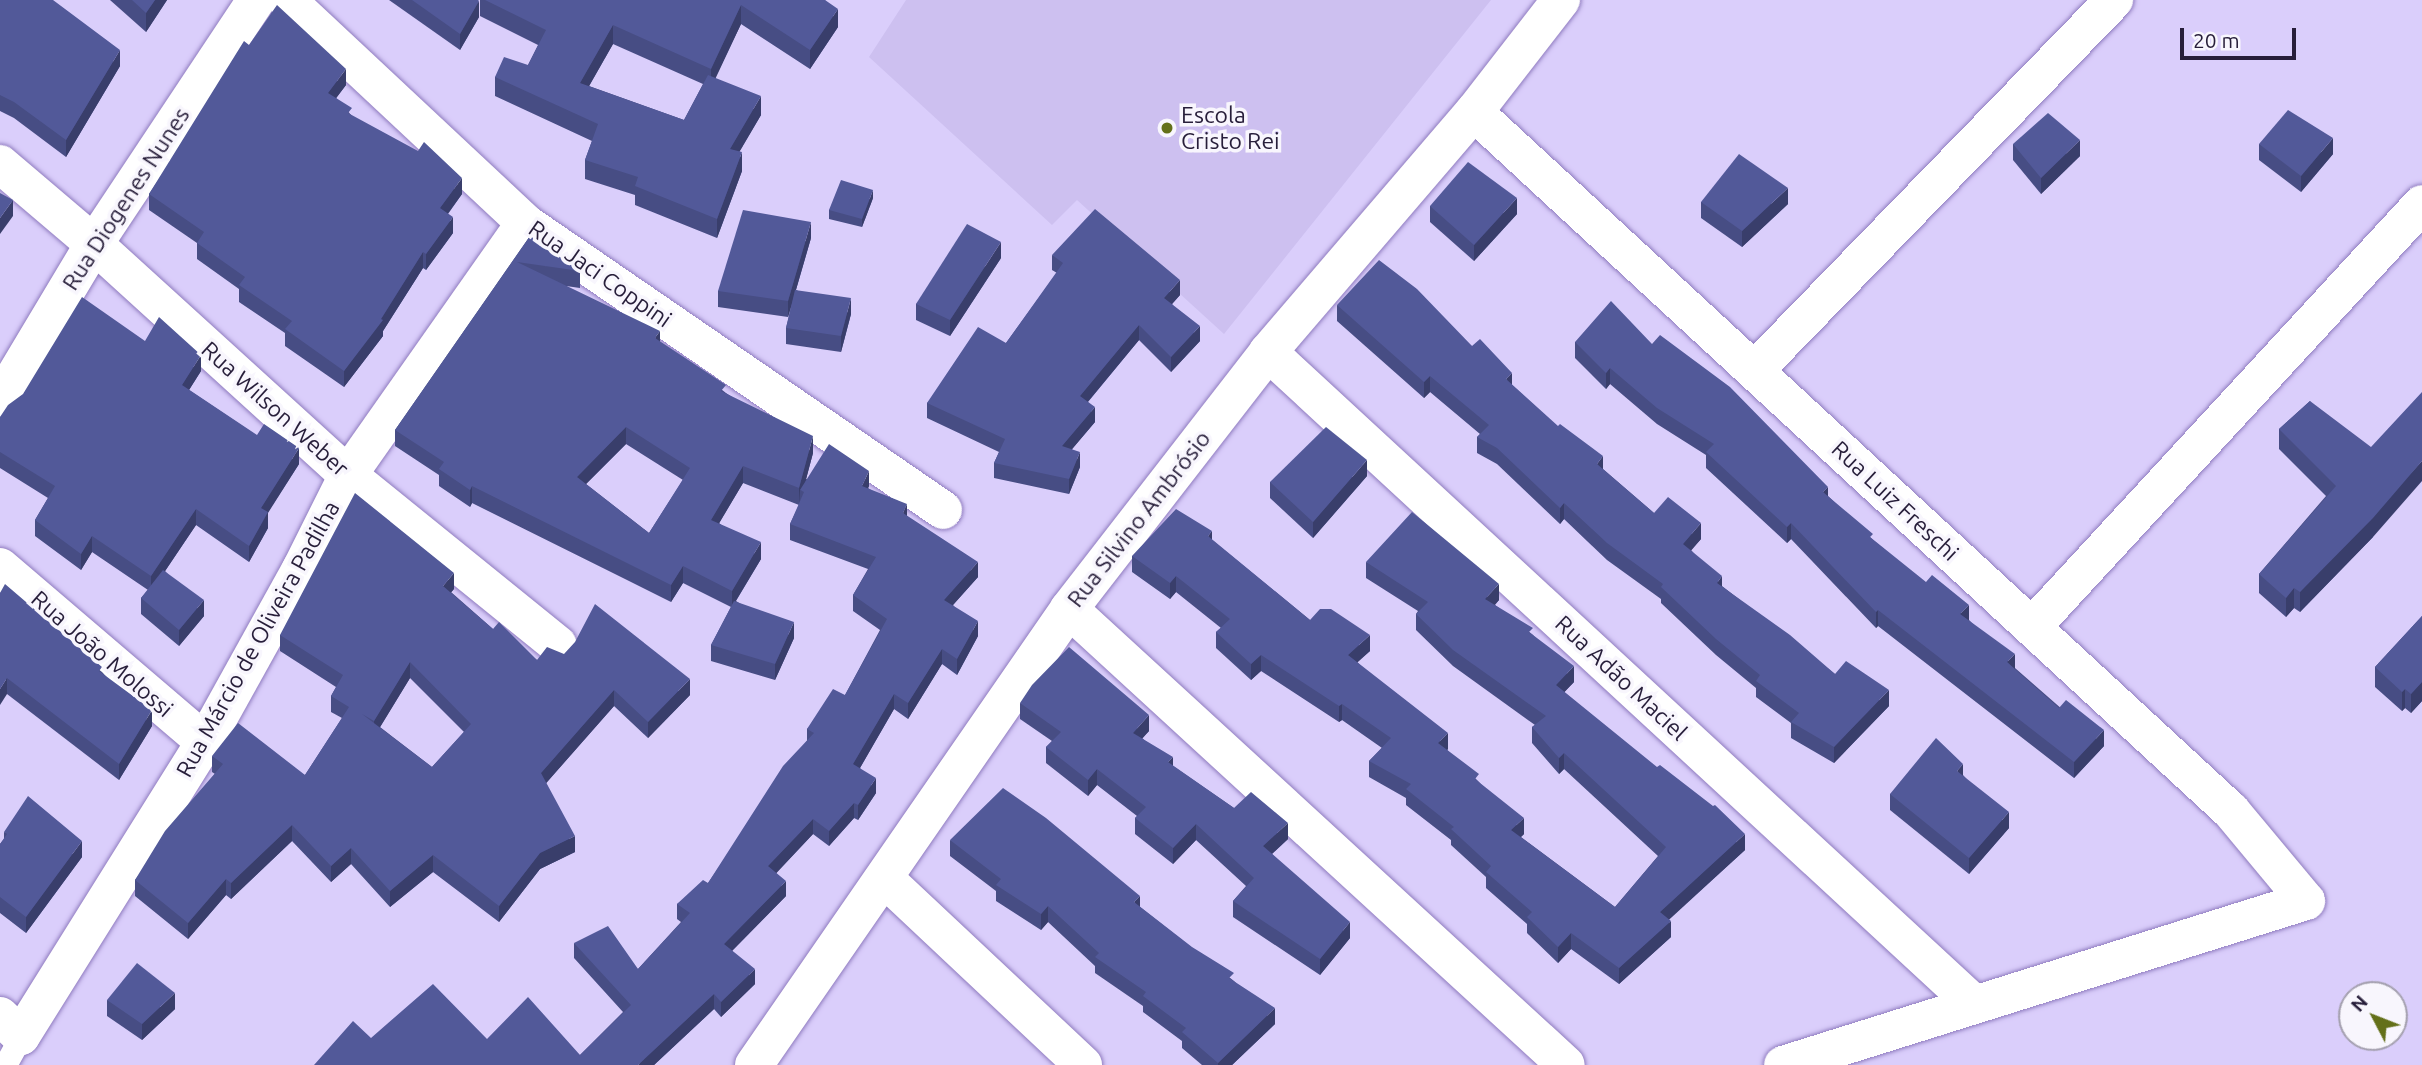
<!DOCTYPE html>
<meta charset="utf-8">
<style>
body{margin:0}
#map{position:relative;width:2422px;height:1065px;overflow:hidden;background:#dacefb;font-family:Ubuntu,sans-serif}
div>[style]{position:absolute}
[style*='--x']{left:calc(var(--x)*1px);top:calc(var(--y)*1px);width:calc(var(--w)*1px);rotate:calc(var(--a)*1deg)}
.built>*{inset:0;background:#cdc0f0}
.roads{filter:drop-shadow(0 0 2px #8f7bbf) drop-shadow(0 0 2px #8f7bbf)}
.service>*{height:23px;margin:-11.5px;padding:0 11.5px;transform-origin:11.5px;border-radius:11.5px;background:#fff}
.minor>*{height:38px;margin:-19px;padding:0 19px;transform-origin:19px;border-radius:19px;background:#fff}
.wall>*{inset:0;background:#474d84}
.shaded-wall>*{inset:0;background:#393e6b}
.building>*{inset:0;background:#525999}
.dots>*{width:19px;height:19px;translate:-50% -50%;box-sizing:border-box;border:4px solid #f8f6fd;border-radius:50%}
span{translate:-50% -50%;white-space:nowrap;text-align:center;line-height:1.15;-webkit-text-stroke:7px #f8f6fd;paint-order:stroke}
.poi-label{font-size:23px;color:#271e3a}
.left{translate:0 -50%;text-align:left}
.street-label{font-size:23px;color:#271e3a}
.north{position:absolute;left:2338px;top:981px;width:70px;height:70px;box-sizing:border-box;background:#f8f6fd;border:2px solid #a4a0af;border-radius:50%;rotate:312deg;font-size:19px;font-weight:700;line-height:28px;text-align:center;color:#271e3a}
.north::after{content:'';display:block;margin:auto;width:24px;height:32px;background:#64701a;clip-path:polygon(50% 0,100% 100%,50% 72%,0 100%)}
.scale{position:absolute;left:2180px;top:28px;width:116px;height:32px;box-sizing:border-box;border:4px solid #271e3a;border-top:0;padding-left:9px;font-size:21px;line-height:24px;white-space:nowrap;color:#271e3a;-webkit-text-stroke:5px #f8f6fd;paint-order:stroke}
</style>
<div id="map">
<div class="built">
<i style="clip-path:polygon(906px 0,1491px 0,1224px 334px,1077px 200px,1052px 225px,869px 57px)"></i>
</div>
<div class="roads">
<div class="service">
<i style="--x:5;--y:1065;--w:33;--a:-61"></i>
</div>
<div class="minor">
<i style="--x:287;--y:0;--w:326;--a:43.1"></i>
<i style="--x:525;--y:223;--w:507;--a:34.47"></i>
<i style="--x:1474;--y:112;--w:1030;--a:42.72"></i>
<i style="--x:2231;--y:811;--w:117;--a:50.2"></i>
<i style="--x:2306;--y:901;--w:548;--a:162.59"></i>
<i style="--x:0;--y:164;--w:123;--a:40.4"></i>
<i style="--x:94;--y:244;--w:343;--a:42.3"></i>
<i style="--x:348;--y:475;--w:270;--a:39"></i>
<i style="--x:1268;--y:352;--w:961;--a:42.72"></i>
<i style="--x:1754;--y:371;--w:517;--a:-45.86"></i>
<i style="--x:0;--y:401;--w:183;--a:-59.1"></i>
<i style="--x:94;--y:244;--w:293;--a:-56.4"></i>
<i style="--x:0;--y:567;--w:270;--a:40.5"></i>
<i style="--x:1069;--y:609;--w:674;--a:42.54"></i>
<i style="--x:2032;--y:627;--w:575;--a:-47.32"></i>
<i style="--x:884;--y:878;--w:273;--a:43.2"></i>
<i style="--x:0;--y:1016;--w:29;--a:44"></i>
<i style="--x:21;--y:1036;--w:347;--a:-58"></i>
<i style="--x:205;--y:742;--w:198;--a:-61"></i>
<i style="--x:301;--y:569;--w:105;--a:-63.4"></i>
<i style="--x:348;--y:475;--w:308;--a:-54.9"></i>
<i style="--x:754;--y:1065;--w:554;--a:-55.36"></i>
<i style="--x:1069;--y:609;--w:325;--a:-52.2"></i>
<i style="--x:1268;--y:352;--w:316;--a:-49.4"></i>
<i style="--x:1474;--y:112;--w:142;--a:-52.2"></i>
</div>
</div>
<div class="wall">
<i style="clip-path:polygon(0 0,120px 66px,66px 157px,14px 118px,0 111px)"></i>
<i style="clip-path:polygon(110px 0,167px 0,146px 32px)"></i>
<i style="clip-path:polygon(389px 0,478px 0,479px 17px,460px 50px)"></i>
<i style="clip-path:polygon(evenodd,480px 0,825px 0,838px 27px,810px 69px,741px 24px,715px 78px,761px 115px,739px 152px,742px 171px,717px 238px,635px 205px,635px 195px,585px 179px,585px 160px,592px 141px,495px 96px,495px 77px,528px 65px,538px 45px,480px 16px,480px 0,613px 44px,703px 84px,684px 120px,589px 86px,613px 44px)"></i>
<i style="clip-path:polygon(249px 45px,346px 85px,336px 98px,352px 116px,462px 194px,448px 214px,453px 233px,426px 270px,423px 268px,383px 331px,383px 336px,344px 387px,285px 346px,285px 333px,239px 302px,239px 289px,197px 259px,197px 243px,149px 210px,149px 194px)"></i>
<i style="clip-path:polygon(2013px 144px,2080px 156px,2041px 194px,2013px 160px)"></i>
<i style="clip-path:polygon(2259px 144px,2333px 154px,2301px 192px,2259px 160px)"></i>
<i style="clip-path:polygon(873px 198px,862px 227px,829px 219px,829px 210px)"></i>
<i style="clip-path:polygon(1701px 202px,1788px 204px,1742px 247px,1701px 218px)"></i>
<i style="clip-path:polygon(1430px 206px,1517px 214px,1474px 261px,1430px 222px)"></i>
<i style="clip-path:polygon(evenodd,530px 236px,580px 271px,580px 288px,566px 286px,660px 342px,726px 393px,813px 453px,806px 479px,869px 486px,868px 488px,907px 516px,978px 577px,953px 605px,978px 636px,957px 675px,942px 664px,908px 719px,894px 709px,860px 768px,876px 793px,858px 820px,854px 818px,829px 846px,813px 834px,776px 873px,786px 896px,732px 951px,755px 984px,721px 1017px,714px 1009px,654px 1065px,371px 1038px,487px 1039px,580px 1055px,623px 1012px,574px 958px,574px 943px,638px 969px,681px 922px,677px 919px,677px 904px,708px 883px,807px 741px,807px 729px,845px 695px,880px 630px,853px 611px,853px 595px,868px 569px,790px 540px,790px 524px,799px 505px,743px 483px,719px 523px,761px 559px,736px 601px,794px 638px,775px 680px,711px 661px,711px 645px,731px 607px,683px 583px,671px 602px,472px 503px,470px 507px,439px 486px,439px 475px,395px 446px,395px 430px,530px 236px,626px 444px,683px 480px,649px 533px,586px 484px,626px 444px)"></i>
<i style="clip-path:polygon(811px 238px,796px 290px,851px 314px,841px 352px,786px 344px,786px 328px,792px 304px,788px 317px,718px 307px,718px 291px)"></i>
<i style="clip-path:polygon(1052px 255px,1180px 295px,1172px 304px,1200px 341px,1171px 372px,1139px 340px,1088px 402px,1095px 422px,1072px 449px,1080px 467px,1069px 494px,994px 478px,994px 463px,999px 452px,927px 418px,927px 403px,1006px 343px,1057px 273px,1052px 270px)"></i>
<i style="clip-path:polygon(1001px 258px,950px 336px,916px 320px,916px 304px)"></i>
<i style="clip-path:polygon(1337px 305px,1472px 346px,1512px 385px,1603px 469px,1654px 513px,1701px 539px,1691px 550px,1722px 586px,1835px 674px,1889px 706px,1834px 763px,1791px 738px,1791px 723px,1756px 697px,1756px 688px,1716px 655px,1661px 603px,1661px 599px,1607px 560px,1564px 519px,1560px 524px,1497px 464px,1477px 453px,1477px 437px,1480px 434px,1430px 392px,1424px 398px,1337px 321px)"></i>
<i style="clip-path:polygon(145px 341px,201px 371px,189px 390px,299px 464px,268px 512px,268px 528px,249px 562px,196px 525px,165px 571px,204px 616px,179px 646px,141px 614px,141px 598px,148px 590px,92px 552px,81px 570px,35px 536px,35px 520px,48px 498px,0 468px,0 417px)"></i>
<i style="clip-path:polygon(1575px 342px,1652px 344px,1828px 496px,1873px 540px,1969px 620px,2015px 668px,2104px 746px,2074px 778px,1878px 626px,1876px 628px,1791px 539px,1787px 543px,1706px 468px,1706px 455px,1657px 424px,1610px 384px,1606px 389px,1575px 358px)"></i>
<i style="clip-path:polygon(2310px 401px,2373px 537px,2300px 612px,2294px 608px,2286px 617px,2259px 593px,2259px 574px,2326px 496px,2279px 449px,2279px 429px)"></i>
<i style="clip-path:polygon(1367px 476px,1313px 538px,1270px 498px,1270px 482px)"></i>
<i style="clip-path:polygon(1212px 540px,1310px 620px,1370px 651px,1357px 662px,1448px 749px,1447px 750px,1479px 782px,1524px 834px,1521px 837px,1615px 907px,1658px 856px,1564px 769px,1559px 774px,1532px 743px,1532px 727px,1535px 725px,1453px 666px,1416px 630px,1416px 614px,1418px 611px,1366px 578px,1366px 562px,1499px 600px,1495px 605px,1533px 635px,1574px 682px,1564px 692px,1745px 850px,1669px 919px,1671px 937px,1619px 984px,1571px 949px,1558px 963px,1527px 933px,1527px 924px,1486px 888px,1486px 877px,1451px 845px,1451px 840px,1406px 805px,1406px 798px,1369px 777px,1369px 761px,1382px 748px,1342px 720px,1339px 722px,1261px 671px,1251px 680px,1216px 648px,1216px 632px,1221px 628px,1176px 592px,1170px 599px,1132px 572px,1132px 556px)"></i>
<i style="clip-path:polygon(evenodd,454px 589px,451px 592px,493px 629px,537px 660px,564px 654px,690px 695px,648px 738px,614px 706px,546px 783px,575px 852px,540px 869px,499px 922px,433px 872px,390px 907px,351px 864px,331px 882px,292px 841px,231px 899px,226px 895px,188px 939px,135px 896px,135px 880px,215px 774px,212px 772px,212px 756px,305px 775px,342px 718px,331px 712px,331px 696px,336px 687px,280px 651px,280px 635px,454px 589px,410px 678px,464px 732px,432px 767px,380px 727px,410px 678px)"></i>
<i style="clip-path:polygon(0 593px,102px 672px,152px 726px,119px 780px,7px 694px)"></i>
<i style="clip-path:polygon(2422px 616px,2422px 701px,2411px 713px,2405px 708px,2402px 711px,2375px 687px,2375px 667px)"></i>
<i style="clip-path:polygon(1020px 703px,1149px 731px,1142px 738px,1173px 766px,1234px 808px,1288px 839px,1272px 854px,1350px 938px,1320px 975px,1233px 917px,1233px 901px,1246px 886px,1196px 840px,1173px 864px,1135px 834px,1135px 818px,1137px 816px,1097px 785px,1088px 796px,1046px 763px,1046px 747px,1052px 741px,1020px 719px)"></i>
<i style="clip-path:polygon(1963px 775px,2009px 828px,1969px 874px,1890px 810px,1890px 794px)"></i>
<i style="clip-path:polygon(4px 832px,82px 857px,26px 933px,0 913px,0 844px,4px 839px)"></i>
<i style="clip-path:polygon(950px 840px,1140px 907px,1234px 981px,1275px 1024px,1232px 1065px,1202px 1065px,1182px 1048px,1182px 1041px,1143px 1012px,1143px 1006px,1095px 973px,1095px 966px,1048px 922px,1041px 930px,996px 901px,996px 891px,950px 856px)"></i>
<i style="clip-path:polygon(107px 1000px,175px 1009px,142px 1040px,107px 1016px)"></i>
</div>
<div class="shaded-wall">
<i style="clip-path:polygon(155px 0,167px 0,146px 32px,146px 13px)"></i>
<i style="clip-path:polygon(479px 1px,479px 17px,460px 50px,460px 34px)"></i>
<i style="clip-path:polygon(741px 5px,741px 24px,711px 88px,711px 69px)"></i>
<i style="clip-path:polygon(838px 9px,838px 27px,810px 69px,810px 50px)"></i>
<i style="clip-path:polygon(613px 25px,613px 44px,580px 102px,580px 83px)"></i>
<i style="clip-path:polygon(120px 50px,120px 66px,66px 157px,66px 140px)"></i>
<i style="clip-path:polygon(346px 69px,346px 85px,328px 109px,328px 93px)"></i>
<i style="clip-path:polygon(761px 96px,761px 115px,730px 168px,730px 149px)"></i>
<i style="clip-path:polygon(2333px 138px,2333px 154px,2301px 192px,2301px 176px)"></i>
<i style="clip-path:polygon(2080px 140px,2080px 156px,2041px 194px,2041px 178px)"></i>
<i style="clip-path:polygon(742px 152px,742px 171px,717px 238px,717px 219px)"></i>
<i style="clip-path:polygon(462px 178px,462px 194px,440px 224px,440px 208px)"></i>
<i style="clip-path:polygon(1788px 188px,1788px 204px,1742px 247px,1742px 231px)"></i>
<i style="clip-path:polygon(873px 190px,873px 198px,862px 227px,862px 219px)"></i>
<i style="clip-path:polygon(1517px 198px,1517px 214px,1474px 261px,1474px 245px)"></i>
<i style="clip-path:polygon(13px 200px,13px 216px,0 234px,0 218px)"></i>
<i style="clip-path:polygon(453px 217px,453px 233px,426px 270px,426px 254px)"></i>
<i style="clip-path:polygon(811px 222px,811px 238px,788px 317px,788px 301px)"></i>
<i style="clip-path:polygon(1001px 242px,1001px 258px,950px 336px,950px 320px)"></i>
<i style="clip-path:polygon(423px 252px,423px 268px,383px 331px,383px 336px,344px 387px,344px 371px,381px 319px)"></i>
<i style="clip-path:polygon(1180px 280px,1180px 295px,1164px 313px,1164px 298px)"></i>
<i style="clip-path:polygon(851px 298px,851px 314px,841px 352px,841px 336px)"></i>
<i style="clip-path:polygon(1139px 325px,1139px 340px,1080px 411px,1080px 396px)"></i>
<i style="clip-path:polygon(1200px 326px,1200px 341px,1171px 372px,1171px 357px)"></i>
<i style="clip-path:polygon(660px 331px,660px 348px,655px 338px)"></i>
<i style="clip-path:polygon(201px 355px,201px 371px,182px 401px,182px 385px)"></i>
<i style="clip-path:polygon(1610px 368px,1610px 384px,1606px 389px,1606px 373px)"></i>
<i style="clip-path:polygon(1512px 373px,1512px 389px,1506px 379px)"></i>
<i style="clip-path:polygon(1430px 376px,1430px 392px,1424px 398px,1424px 382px)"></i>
<i style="clip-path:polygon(1095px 407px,1095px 422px,1062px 461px,1062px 446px)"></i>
<i style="clip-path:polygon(626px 427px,626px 444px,577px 493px,577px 477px)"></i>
<i style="clip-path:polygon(813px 436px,813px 453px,803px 491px,800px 490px,799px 505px,799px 488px)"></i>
<i style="clip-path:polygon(299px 448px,299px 464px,261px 524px,261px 508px)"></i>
<i style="clip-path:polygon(1080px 452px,1080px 467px,1069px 494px,1069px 479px)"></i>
<i style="clip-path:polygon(1603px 456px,1603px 472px,1597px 464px)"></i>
<i style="clip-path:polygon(1367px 460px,1367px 476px,1313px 538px,1313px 522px)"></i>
<i style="clip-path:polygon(2422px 461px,2422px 481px,2373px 537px,2300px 612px,2300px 592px)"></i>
<i style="clip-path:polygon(743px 466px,743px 483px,711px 537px,711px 520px)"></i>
<i style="clip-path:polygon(869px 471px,869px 486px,862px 501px,862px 486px)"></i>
<i style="clip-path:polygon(472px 486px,472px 503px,470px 507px,470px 490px)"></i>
<i style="clip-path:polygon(1828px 487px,1828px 503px,1823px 492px)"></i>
<i style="clip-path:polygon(1564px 503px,1564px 519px,1560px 524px,1560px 508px)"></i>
<i style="clip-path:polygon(907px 504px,907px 519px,903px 513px)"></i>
<i style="clip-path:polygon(196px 509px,196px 525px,151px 592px,151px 576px)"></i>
<i style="clip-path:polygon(268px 512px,268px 528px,249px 562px,249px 546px)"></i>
<i style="clip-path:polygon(1701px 523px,1701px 539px,1683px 560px,1683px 544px)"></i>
<i style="clip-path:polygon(1791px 523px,1791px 539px,1787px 543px,1787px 527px)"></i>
<i style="clip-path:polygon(1212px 531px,1212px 547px,1208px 536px)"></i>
<i style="clip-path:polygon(92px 536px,92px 552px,81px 570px,81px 554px)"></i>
<i style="clip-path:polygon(761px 542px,761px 559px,732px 607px,732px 591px)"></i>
<i style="clip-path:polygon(978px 562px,978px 577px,944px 615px,944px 600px)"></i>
<i style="clip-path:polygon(683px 566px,683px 583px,671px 602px,671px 585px)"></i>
<i style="clip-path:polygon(454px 573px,454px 589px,443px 602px,443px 586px)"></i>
<i style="clip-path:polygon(1176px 576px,1176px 592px,1170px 599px,1170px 583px)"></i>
<i style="clip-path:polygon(1722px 576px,1722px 592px,1717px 583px)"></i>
<i style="clip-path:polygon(1499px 584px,1499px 600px,1485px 615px,1485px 599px)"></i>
<i style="clip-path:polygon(2294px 588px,2294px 608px,2286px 617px,2286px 598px)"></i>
<i style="clip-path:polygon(204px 600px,204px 616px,179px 646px,179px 630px)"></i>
<i style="clip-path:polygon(1969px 605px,1969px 621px,1960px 614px)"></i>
<i style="clip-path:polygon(1878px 610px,1878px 626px,1876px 628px,1876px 612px)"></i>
<i style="clip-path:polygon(978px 621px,978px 636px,957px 675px,957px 659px)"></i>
<i style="clip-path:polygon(794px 622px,794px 638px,775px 680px,775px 664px)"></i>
<i style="clip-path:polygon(1370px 635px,1370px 651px,1348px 671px,1348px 655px)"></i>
<i style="clip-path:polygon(942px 649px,942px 664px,908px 719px,908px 703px)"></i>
<i style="clip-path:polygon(2015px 654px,2015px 670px,2007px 662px)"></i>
<i style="clip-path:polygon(1261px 655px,1261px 671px,1251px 680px,1251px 664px)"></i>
<i style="clip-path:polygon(410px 662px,410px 678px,374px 737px,374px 721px)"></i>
<i style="clip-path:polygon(1574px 666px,1574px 682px,1556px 701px,1556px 685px)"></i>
<i style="clip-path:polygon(7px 678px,7px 694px,0 705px,0 689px)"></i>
<i style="clip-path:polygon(690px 679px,690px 695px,648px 738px,648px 722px)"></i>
<i style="clip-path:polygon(2422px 682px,2422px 701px,2411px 713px,2411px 694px)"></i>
<i style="clip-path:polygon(2405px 689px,2405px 708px,2402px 711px,2402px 692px)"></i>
<i style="clip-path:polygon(614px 690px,614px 706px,541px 789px,541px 773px)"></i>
<i style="clip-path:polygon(1889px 690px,1889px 706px,1834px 763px,1834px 747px)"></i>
<i style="clip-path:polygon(894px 694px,894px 709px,853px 780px,853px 764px)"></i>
<i style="clip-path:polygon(1342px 704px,1342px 720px,1339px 722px,1339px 706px)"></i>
<i style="clip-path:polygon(152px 710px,152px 726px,119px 780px,119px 764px)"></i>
<i style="clip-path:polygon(1149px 715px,1149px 731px,1133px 749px,1133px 733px)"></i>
<i style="clip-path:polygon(2104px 730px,2104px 746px,2074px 778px,2074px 762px)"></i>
<i style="clip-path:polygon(1448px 733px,1448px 749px,1438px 759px,1438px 743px)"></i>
<i style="clip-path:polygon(1564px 753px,1564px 769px,1559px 774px,1559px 758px)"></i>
<i style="clip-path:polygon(1173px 757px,1173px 773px,1168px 762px)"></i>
<i style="clip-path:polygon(1963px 764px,1963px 780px,1957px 771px)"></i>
<i style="clip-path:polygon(1097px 769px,1097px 785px,1088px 796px,1088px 780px)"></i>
<i style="clip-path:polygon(876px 778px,876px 793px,858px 820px,858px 805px)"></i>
<i style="clip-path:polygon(854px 803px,854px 818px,829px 846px,829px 831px)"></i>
<i style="clip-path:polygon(2009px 812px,2009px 828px,1969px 874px,1969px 858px)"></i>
<i style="clip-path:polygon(1524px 818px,1524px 834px,1511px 846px,1511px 830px)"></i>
<i style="clip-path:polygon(813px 819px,813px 834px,768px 882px,768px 866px)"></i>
<i style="clip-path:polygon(1288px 823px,1288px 839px,1263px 862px,1263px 846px)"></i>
<i style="clip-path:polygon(1196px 824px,1196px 840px,1173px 864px,1173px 848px)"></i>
<i style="clip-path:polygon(292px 825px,292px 841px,231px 899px,231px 883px)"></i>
<i style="clip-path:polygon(1745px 834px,1745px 850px,1660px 928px,1660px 912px)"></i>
<i style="clip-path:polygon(575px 836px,575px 852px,540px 869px,499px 922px,499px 906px,540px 853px)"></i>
<i style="clip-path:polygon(82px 841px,82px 857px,26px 933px,26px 917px)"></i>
<i style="clip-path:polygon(351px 848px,351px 864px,331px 882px,331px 866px)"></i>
<i style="clip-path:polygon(433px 855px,433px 872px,390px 907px,390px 891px)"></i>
<i style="clip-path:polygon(226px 879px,226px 895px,188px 939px,188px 923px)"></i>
<i style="clip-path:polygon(786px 881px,786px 896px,724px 959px,724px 944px)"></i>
<i style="clip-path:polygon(1140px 896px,1140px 912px,1134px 902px)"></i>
<i style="clip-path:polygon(1048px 906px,1048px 922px,1041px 930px,1041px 914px)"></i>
<i style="clip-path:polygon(1671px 921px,1671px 937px,1619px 984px,1619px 968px)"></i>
<i style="clip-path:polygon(1350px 922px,1350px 938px,1320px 975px,1320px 959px)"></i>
<i style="clip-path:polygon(1571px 933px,1571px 949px,1558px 963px,1558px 947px)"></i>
<i style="clip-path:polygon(755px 969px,755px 984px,721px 1017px,721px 1002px)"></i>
<i style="clip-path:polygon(175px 993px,175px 1009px,142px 1040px,142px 1024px)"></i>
<i style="clip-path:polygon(714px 994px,714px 1009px,654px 1065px,638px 1065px)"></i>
<i style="clip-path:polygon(1275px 1008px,1275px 1024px,1232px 1065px,1218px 1065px,1218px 1063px)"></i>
</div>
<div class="building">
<i style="clip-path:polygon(0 0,53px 0,120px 50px,66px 140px,14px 102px,0 95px)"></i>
<i style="clip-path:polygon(132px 0,155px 0,146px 13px)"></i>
<i style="clip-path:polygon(412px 0,478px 0,479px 1px,460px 34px)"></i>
<i style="clip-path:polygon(485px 0,825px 0,838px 9px,810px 50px,741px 5px,711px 69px,613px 25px,580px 83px,684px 120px,708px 75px,761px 96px,730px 149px,742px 152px,717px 219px,635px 186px,638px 177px,585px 160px,598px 124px,495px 77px,504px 57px,528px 65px,546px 30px)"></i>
<i style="clip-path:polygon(277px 5px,346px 69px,328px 93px,352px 108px,348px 113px,418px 151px,424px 142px,462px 178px,440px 208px,453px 217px,426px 254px,423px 252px,381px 319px,383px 320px,344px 371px,285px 329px,292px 321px,239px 285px,245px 277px,197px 243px,204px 232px,149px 194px,244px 41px,249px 45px)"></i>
<i style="clip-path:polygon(2288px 110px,2333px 138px,2301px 176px,2259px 144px)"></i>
<i style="clip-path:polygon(2048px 113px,2080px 140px,2041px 178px,2013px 144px)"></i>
<i style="clip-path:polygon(1739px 154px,1788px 188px,1742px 231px,1701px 202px)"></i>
<i style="clip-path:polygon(1468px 162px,1517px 198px,1474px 245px,1430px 206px)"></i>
<i style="clip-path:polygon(841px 180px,873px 190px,862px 219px,829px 210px)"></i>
<i style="clip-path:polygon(0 193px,13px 200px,0 218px)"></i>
<i style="clip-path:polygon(1095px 209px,1180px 280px,1164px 298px,1200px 326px,1171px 357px,1139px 325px,1080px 396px,1095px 407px,1062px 446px,1080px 452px,1069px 479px,994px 463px,1005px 439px,927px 403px,978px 327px,1006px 343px,1063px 263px,1052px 255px)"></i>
<i style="clip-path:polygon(743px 210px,811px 222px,788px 301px,718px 291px)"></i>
<i style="clip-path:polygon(967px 224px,1001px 242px,950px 320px,916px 304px)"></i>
<i style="clip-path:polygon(evenodd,530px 236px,580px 271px,517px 262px,660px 331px,655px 338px,726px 385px,721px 391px,813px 436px,799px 488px,743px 466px,711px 520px,761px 542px,732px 591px,683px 566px,671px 585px,472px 486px,470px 490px,439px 469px,444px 462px,395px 430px,530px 236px,626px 427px,690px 468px,649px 533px,577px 477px,626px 427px)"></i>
<i style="clip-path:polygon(1379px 260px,1417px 289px,1472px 346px,1480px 339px,1512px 373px,1506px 379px,1558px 426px,1560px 424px,1603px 456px,1597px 464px,1654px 513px,1668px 497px,1701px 523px,1683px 544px,1722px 576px,1717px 583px,1790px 635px,1835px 674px,1846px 661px,1889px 690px,1834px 747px,1791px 722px,1799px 713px,1756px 681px,1760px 675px,1716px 639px,1661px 587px,1663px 584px,1607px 543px,1564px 503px,1560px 508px,1497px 448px,1477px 437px,1489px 425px,1430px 376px,1424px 382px,1337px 305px)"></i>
<i style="clip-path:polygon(795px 290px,851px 298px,841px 336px,786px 328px)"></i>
<i style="clip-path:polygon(82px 297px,145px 341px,159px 317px,201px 355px,182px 385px,257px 435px,264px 424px,299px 448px,261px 508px,268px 512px,249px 546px,196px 509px,151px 576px,92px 536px,81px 554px,35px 520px,55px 486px,0 452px,0 417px,8px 405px,23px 394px)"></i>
<i style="clip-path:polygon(1611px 301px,1652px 344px,1660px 335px,1730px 387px,1828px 487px,1823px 492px,1873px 534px,1870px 537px,1926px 582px,1932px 575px,1969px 605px,1960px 614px,2015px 654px,2007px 662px,2059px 708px,2066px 700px,2104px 730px,2074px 762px,1878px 610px,1876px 612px,1791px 523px,1787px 527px,1706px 452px,1714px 444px,1657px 408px,1610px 368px,1606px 373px,1575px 342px)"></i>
<i style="clip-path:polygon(2422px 392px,2422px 461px,2373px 518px,2300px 592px,2294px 588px,2286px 598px,2259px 574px,2336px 486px,2279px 429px,2310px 401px,2371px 447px)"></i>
<i style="clip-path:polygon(1326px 427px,1367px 460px,1313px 522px,1270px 482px)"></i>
<i style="clip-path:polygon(829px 444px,869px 471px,862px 486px,907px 504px,903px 513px,978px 562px,944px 600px,978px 621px,957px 659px,942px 649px,908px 703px,894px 694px,853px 764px,876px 778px,858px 805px,854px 803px,829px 831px,813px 819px,768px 866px,786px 881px,724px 944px,755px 969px,721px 1002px,714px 994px,638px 1065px,314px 1065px,353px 1021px,371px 1038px,433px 984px,487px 1039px,528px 997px,580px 1055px,631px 1005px,574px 943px,608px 926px,638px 969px,690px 913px,677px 904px,703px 880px,708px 883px,783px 766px,814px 733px,807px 729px,833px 689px,845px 695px,887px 619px,853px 595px,876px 557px,790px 524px,804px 492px,800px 490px)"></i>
<i style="clip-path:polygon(evenodd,355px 493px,454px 573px,443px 586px,493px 629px,499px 622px,537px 660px,547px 647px,564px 654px,575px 642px,595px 604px,690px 679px,648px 722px,614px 690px,541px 773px,575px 836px,540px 853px,499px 906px,433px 855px,390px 891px,351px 848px,331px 866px,292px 825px,231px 883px,226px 879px,188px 923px,135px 880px,165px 831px,223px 764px,212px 756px,238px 723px,305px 775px,349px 707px,331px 696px,343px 675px,280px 635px,355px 493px,410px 662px,471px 724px,432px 767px,362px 714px,374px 721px,410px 662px)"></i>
<i style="clip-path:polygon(1176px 509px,1212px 531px,1208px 536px,1310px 620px,1320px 609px,1331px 609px,1370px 635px,1348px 655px,1448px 733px,1438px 743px,1479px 774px,1475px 779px,1524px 818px,1511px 830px,1615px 907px,1666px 847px,1564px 753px,1559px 758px,1532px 727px,1546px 716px,1453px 650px,1416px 614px,1428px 602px,1366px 562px,1412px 512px,1499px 584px,1485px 599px,1533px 628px,1529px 632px,1574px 666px,1556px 685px,1657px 767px,1660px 765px,1713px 806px,1715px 805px,1745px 834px,1660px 912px,1671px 921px,1619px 968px,1571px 933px,1558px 947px,1527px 917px,1532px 912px,1486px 872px,1491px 866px,1451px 829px,1454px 827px,1406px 789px,1411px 784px,1369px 761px,1391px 738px,1342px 704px,1339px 706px,1261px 655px,1251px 664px,1216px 632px,1230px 619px,1176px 576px,1170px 583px,1132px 556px)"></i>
<i style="clip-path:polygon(163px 570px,204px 600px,179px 630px,141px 598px)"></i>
<i style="clip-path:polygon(5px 584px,102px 667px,99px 671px,152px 710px,119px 764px,7px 678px,0 689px,0 593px)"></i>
<i style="clip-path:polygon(734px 601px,794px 622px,775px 664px,711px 645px)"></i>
<i style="clip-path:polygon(2422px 616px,2422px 682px,2411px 694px,2405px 689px,2402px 692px,2375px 667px)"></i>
<i style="clip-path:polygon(1069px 647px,1149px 715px,1133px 733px,1173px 757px,1168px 762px,1234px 808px,1251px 792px,1288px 823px,1263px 846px,1350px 922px,1320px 959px,1233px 901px,1254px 878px,1196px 824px,1173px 848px,1135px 818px,1146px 807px,1097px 769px,1088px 780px,1046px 747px,1061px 732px,1020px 703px,1032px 685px)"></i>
<i style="clip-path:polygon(1936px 738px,1963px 764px,1957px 771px,2009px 812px,1969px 858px,1890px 794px)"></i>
<i style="clip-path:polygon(1003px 788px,1046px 818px,1140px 896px,1134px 902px,1192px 947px,1234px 973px,1229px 978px,1275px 1008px,1218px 1063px,1182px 1032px,1186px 1028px,1143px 996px,1146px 992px,1095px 957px,1099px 953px,1048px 906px,1041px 914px,996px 885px,1001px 879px,950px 840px)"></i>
<i style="clip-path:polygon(28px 796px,82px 841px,26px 917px,0 897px,0 844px,7px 834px,4px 832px)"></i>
<i style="clip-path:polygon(137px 963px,175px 993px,142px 1024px,107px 1000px)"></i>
</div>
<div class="dots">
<i style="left:1167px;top:128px;background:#64701a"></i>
</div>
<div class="poi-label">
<span class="left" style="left:1181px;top:128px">Escola<br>Cristo Rei</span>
</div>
<div class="street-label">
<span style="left:126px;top:199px;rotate:-57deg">Rua Diogenes Nunes</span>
<span style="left:600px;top:274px;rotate:35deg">Rua Jaci Coppini</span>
<span style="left:275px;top:409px;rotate:42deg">Rua Wilson Weber</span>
<span style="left:1895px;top:501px;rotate:43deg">Rua Luiz Freschi</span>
<span style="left:1139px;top:519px;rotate:-52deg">Rua Silvino Ambrósio</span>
<span style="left:258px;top:639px;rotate:-61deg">Rua Márcio de Oliveira Padilha</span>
<span style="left:102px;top:654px;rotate:41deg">Rua João Molossi</span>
<span style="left:1621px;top:678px;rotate:43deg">Rua Adão Maciel</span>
</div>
<div class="north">N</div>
<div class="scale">20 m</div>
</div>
